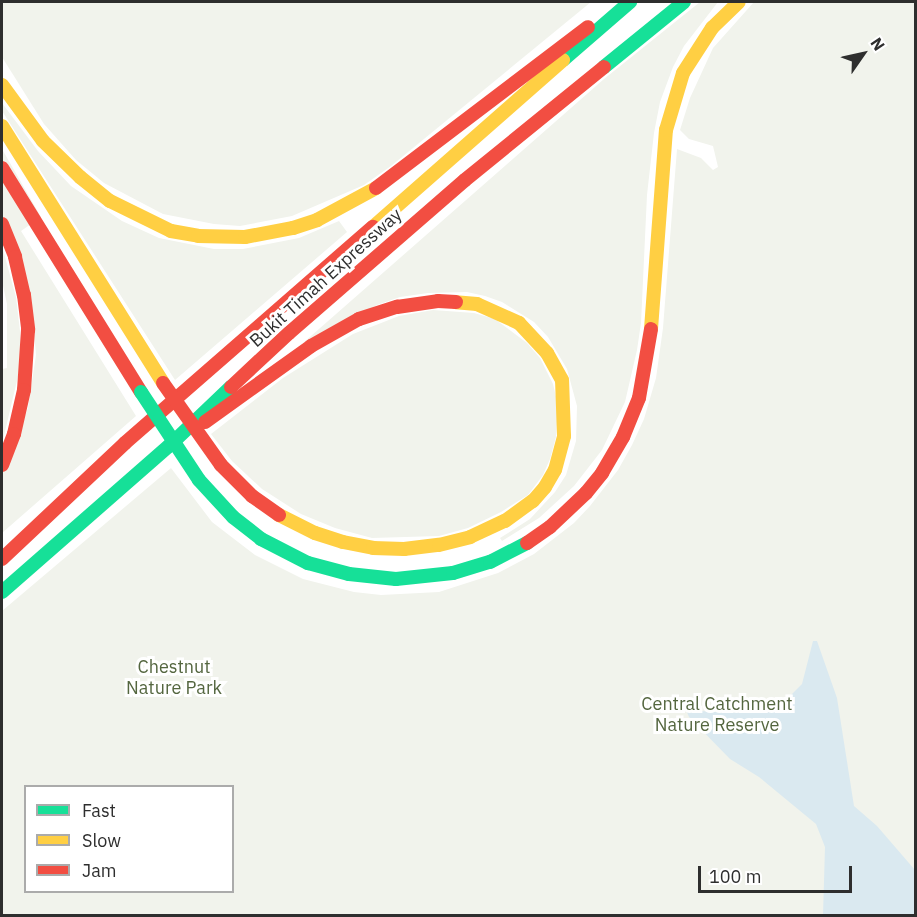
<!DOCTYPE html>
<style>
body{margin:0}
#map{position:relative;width:917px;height:917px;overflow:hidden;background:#fff;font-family:"IBM Plex Sans",sans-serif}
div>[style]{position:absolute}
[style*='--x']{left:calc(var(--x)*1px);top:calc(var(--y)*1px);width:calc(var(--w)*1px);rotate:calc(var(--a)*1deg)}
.green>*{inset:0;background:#f1f3ec}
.water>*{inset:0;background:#dae9f0}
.fast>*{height:14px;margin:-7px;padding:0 7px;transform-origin:7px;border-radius:7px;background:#16e098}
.slow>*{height:14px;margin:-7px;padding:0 7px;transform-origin:7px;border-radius:7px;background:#ffcf43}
.jam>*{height:14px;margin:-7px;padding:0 7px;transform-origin:7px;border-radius:7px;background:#f24e42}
.fast-bridge>*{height:14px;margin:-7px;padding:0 7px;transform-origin:7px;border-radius:7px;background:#16e098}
.jam-bridge>*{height:14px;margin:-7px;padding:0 7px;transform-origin:7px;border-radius:7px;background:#f24e42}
span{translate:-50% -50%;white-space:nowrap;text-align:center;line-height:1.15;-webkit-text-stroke:6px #fff;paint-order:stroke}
.street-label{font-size:18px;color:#2e2e2e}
.park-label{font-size:18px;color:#54663f}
.frame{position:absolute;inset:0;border:3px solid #2e2e2e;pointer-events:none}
.legend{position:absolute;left:24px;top:785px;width:210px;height:108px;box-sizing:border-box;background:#fff;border:2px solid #ababab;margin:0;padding:8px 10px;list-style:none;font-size:18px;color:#2e2e2e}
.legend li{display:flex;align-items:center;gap:12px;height:30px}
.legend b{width:30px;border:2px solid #ababab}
.north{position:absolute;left:833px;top:24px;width:60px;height:60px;-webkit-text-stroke:4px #fff;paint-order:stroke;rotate:56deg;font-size:16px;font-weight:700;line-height:24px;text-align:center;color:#2e2e2e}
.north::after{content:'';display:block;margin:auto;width:21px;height:27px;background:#2e2e2e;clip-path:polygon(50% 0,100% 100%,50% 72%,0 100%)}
.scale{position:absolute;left:698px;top:866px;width:154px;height:27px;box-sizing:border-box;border:3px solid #2e2e2e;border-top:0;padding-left:8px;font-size:18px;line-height:21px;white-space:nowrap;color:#2e2e2e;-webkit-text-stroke:4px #fff;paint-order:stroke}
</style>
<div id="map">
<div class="green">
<i style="clip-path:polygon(2px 2px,591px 2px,391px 166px,364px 185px,292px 216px,240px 226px,214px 224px,163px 214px,104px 183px,76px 160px,44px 124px,2px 57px)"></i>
<i style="clip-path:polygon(700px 2px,718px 2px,684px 46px,673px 67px,660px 102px,654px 133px,647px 195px,641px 323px,637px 350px,625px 402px,602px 450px,574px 486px,539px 518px,502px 541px,500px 538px,530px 519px,555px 492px,566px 475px,576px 441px,577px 406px,567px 369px,548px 337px,534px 322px,502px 302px,485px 296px,467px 292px,428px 293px,400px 297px,377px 305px,303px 343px,604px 79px)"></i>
<i style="clip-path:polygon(evenodd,754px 2px,915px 2px,915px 915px,2px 915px,2px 611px,171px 468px,212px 522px,255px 555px,303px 579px,354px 592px,381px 595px,439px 592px,498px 573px,534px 554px,574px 523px,590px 506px,618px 470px,632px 445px,644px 419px,656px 378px,663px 328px,677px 149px,701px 158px,713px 170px,718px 167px,713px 146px,689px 139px,680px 130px,690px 98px,713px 48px,754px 2px,26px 786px,232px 786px,232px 892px,26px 892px,26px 786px)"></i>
<i style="clip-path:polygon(2px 103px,38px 151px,71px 186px,122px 221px,159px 238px,214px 249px,243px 249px,299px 238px,339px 221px,347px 232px,175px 380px,2px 111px)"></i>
<i style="clip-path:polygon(2px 149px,41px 217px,21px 231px,136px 416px,2px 533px,2px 475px,28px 408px,36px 355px,31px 296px,2px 233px)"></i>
<i style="clip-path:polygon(2px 246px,16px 297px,20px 331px,20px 368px,2px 444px,2px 369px,7px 368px,7px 304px,2px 281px)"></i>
<i style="clip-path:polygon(433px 310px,474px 313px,495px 319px,527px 343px,540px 358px,553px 384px,558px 405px,556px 437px,550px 459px,543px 475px,528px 495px,501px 512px,468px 528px,439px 536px,372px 538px,335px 528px,301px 514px,262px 489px,232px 461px,211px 434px,283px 378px,353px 334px,399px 316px)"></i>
</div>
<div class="water">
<i style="clip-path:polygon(813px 641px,817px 641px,837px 698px,854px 806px,877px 826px,915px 870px,915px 915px,823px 915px,825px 847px,816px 824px,759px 777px,730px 759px,689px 717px,686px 710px,730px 713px,779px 707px,802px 684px)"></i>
</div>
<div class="fast">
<i style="--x:563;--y:60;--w:89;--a:-40.9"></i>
<i style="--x:604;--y:67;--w:103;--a:-39.1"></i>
<i style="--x:261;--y:539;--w:53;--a:27.1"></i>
<i style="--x:308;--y:563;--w:42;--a:15"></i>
<i style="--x:349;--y:574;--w:47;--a:6.1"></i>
<i style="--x:396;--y:579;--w:57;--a:-6"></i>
<i style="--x:453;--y:573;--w:39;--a:-17"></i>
<i style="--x:490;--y:562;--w:42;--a:-27.2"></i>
<i style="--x:2;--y:592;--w:222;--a:-41.2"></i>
<i style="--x:169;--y:446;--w:86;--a:-43.6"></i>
</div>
<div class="slow">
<i style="--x:2;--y:85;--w:69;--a:53.8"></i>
<i style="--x:43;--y:141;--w:52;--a:44.2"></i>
<i style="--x:80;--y:177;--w:38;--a:39"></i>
<i style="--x:110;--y:201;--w:68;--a:26.2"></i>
<i style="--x:171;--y:231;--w:27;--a:10"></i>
<i style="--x:198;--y:236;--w:47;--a:1.2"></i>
<i style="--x:245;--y:237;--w:49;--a:-10.6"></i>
<i style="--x:293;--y:228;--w:25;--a:-18"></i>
<i style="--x:317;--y:220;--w:67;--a:-28.5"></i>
<i style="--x:2;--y:126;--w:303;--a:57.9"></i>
<i style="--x:373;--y:227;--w:253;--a:-41.3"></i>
<i style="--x:651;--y:329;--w:200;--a:-85.7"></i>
<i style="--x:666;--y:130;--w:59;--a:-73.4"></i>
<i style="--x:683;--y:73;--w:54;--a:-57.2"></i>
<i style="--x:712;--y:28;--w:37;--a:-44"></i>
<i style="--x:279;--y:515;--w:40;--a:26.6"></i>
<i style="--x:315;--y:533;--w:29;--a:18"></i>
<i style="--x:343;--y:542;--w:31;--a:11"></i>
<i style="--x:373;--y:548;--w:31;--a:2"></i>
<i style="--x:404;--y:549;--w:35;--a:-7"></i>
<i style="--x:439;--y:545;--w:32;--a:-14"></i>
<i style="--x:470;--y:537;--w:38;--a:-25"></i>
<i style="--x:505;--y:521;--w:34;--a:-36"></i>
<i style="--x:533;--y:501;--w:18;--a:-49"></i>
<i style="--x:545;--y:487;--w:20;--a:-60"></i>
<i style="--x:555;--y:470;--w:35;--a:-75"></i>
<i style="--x:564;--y:436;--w:56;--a:-92"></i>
<i style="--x:562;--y:380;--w:31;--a:-119"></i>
<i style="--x:547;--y:353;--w:41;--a:-133"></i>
<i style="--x:519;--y:323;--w:46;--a:-155.7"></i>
<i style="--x:477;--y:304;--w:21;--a:-175"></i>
</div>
<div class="jam">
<i style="--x:2;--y:168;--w:264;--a:58.2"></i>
<i style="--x:376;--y:188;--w:266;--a:-37.2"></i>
<i style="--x:2;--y:224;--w:35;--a:68"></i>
<i style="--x:15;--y:257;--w:39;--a:77"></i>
<i style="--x:24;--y:295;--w:35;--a:83"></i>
<i style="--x:28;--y:330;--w:60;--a:93.8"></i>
<i style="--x:24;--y:390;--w:45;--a:102.8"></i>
<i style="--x:14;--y:434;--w:33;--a:111"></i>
<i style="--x:231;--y:387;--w:79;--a:-43"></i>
<i style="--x:289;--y:333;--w:233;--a:-41"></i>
<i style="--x:465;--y:180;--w:179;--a:-39.1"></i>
<i style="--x:205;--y:422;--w:130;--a:-35.6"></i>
<i style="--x:311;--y:346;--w:55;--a:-29.4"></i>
<i style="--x:359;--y:319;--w:40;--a:-18"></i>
<i style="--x:397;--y:307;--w:41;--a:-8.3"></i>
<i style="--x:438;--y:301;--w:18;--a:3"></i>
<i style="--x:527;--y:543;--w:28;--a:-35"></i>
<i style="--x:550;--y:527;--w:50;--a:-43.4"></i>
<i style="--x:586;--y:493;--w:26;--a:-51"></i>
<i style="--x:602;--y:473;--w:42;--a:-59.7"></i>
<i style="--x:623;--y:437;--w:42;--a:-67.7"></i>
<i style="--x:639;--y:398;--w:70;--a:-80.1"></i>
<i style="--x:2;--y:559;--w:169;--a:-43.3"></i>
<i style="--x:125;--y:443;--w:329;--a:-41.1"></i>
</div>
<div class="fast-bridge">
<i style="--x:141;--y:392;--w:105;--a:56.6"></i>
<i style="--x:199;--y:480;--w:50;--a:47.4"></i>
<i style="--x:233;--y:517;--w:36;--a:38"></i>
</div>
<div class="jam-bridge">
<i style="--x:163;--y:383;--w:100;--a:54.7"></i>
<i style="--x:221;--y:465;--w:44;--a:45"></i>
<i style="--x:252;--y:496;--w:33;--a:35"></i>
</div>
<div class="street-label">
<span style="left:326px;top:278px;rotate:-42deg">Bukit Timah Expressway</span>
</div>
<div class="park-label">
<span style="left:174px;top:678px">Chestnut<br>Nature Park</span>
<span style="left:717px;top:715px">Central Catchment<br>Nature Reserve</span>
</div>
<div class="frame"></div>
<ul class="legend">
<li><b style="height:8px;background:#16e098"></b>Fast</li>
<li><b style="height:8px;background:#ffcf43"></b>Slow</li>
<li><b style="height:8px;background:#f24e42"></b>Jam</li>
</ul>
<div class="north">N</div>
<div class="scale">100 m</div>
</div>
